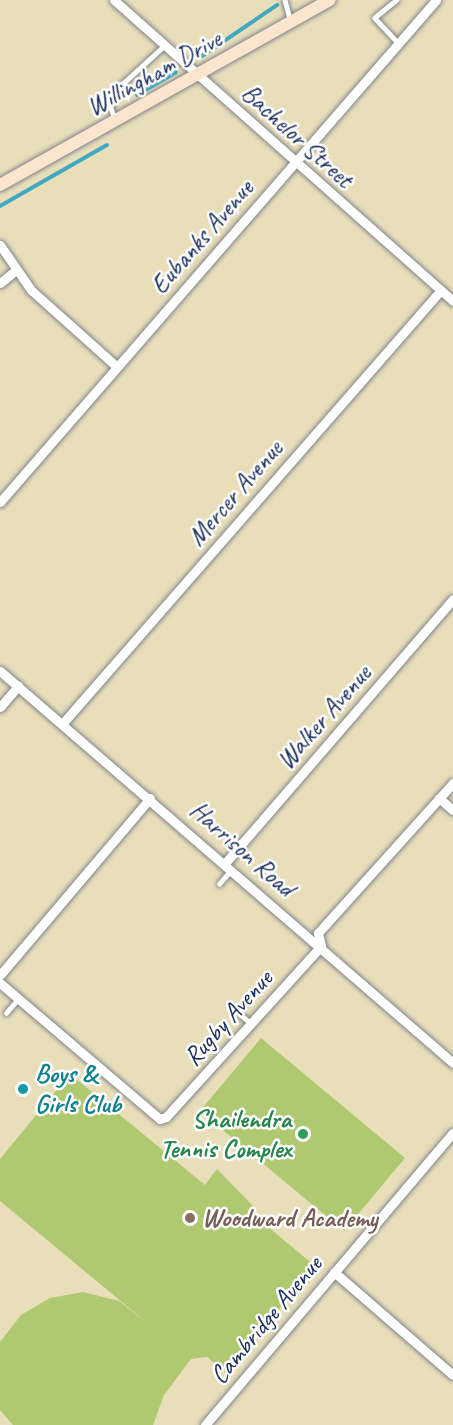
<!DOCTYPE html>
<style>
body{margin:0}
#map{position:relative;width:453px;height:1425px;overflow:hidden;background:#e8deba;font-family:Caveat,sans-serif}
div>[style]{position:absolute}
[style*='--x']{left:calc(var(--x)*1px);top:calc(var(--y)*1px);width:calc(var(--w)*1px);rotate:calc(var(--a)*1deg)}
.green>*{inset:0;background:#aec970}
.stream>*{height:4px;margin:-2px;padding:0 2px;transform-origin:2px;border-radius:2px;background:#41a8c1}
.roads{filter:drop-shadow(0 0 2px #82868c) drop-shadow(0 0 2px #82868c)}
.lane>*{height:4.5px;margin:-2.25px;padding:0 2.25px;transform-origin:2.25px;border-radius:2.25px;background:#fff}
.street>*{height:9px;margin:-4.5px;padding:0 4.5px;transform-origin:4.5px;border-radius:4.5px;background:#fff}
.secondary>*{height:12px;margin:-6px;padding:0 6px;transform-origin:6px;border-radius:6px;background:#fce5cf}
.dots>*{width:16px;height:16px;translate:-50% -50%;box-sizing:border-box;border:3px solid #fff;border-radius:50%}
span{translate:-50% -50%;white-space:nowrap;text-align:center;line-height:1.15;-webkit-text-stroke:5px #fff;paint-order:stroke}
.street-label{font-size:26px;color:#1b2f5e}
.culture-label{font-size:26px;color:#0d838f;font-weight:700}
.left{translate:0 -50%;text-align:left}
.leisure-label{font-size:26px;color:#27864d;font-weight:700}
.right{translate:-100% -50%;text-align:right}
.education-label{font-size:26px;color:#785e54;font-weight:700}
</style>
<div id="map">
<div class="green">
<i style="clip-path:polygon(261px 1038px,405px 1158px,344px 1231px,200px 1111px)"></i>
<i style="clip-path:polygon(70px 1074px,205px 1185px,217px 1169px,253px 1206px,249px 1211px,315px 1266px,226px 1373px,207px 1357px,191px 1359px,164px 1395px,153px 1425px,13px 1425px,0 1410px,0 1342px,21px 1315px,50px 1298px,83px 1292px,119px 1301px,146px 1322px,0 1201px,0 1159px)"></i>
</div>
<div class="stream">
<i style="--x:202;--y:56;--w:91;--a:-34.2"></i>
<i style="--x:137;--y:95;--w:45;--a:-30.5"></i>
<i style="--x:0;--y:206;--w:123;--a:-29.7"></i>
</div>
<div class="roads">
<div class="lane">
<i style="--x:285;--y:0;--w:23;--a:75"></i>
<i style="--x:397;--y:0;--w:28;--a:141"></i>
<i style="--x:375;--y:18;--w:34;--a:47"></i>
<i style="--x:115;--y:120;--w:14;--a:-111"></i>
<i style="--x:110;--y:107;--w:21;--a:-67"></i>
<i style="--x:118;--y:88;--w:64;--a:-42.5"></i>
<i style="--x:219;--y:884;--w:18;--a:-49"></i>
<i style="--x:6;--y:1013;--w:18;--a:-49"></i>
<i style="--x:241;--y:1015;--w:14;--a:39"></i>
</div>
<div class="street">
<i style="--x:114;--y:0;--w:453;--a:41.6"></i>
<i style="--x:0;--y:245;--w:55;--a:55.4"></i>
<i style="--x:31;--y:290;--w:115;--a:41.8"></i>
<i style="--x:0;--y:283;--w:21;--a:-39"></i>
<i style="--x:0;--y:502;--w:665;--a:-49.02"></i>
<i style="--x:0;--y:671;--w:599;--a:40.87"></i>
<i style="--x:0;--y:707;--w:28;--a:-49"></i>
<i style="--x:62;--y:724;--w:576;--a:-48.87"></i>
<i style="--x:439;--y:798;--w:18;--a:41"></i>
<i style="--x:226;--y:862;--w:347;--a:-49.2"></i>
<i style="--x:0;--y:975;--w:232;--a:-49.7"></i>
<i style="--x:0;--y:983;--w:210;--a:40.4"></i>
<i style="--x:160;--y:1119;--w:6;--a:-18"></i>
<i style="--x:166;--y:1117;--w:231;--a:-47.8"></i>
<i style="--x:321;--y:946;--w:13;--a:-103"></i>
<i style="--x:318;--y:933;--w:202;--a:-48"></i>
<i style="--x:334;--y:1272;--w:157;--a:40.9"></i>
<i style="--x:205;--y:1425;--w:383;--a:-49.7"></i>
</div>
<div class="secondary">
<i style="--x:0;--y:185;--w:378;--a:-29.3"></i>
</div>
</div>
<div class="dots">
<i style="left:23px;top:1089px;background:#0f9aa8"></i>
<i style="left:303px;top:1134px;background:#2e9e5b"></i>
<i style="left:190px;top:1218px;background:#8d6e63"></i>
</div>
<div class="street-label">
<span style="left:154px;top:73px;rotate:-29deg">Willingham Drive</span>
<span style="left:297px;top:136px;rotate:42deg">Bachelor Street</span>
<span style="left:202px;top:237px;rotate:-49deg">Eubanks Avenue</span>
<span style="left:235px;top:493px;rotate:-49deg">Mercer Avenue</span>
<span style="left:324px;top:717px;rotate:-49deg">Walker Avenue</span>
<span style="left:242px;top:849px;rotate:41deg">Harrison Road</span>
<span style="left:228px;top:1018px;rotate:-48deg">Rugby Avenue</span>
<span style="left:266px;top:1320px;rotate:-50deg">Cambridge Avenue</span>
</div>
<div class="culture-label">
<span class="left" style="left:35px;top:1089px">Boys &amp;<br>Girls Club</span>
</div>
<div class="leisure-label">
<span class="right" style="left:291px;top:1134px">Shailendra<br>Tennis Complex</span>
</div>
<div class="education-label">
<span class="left" style="left:202px;top:1218px">Woodward Academy</span>
</div>
</div>
